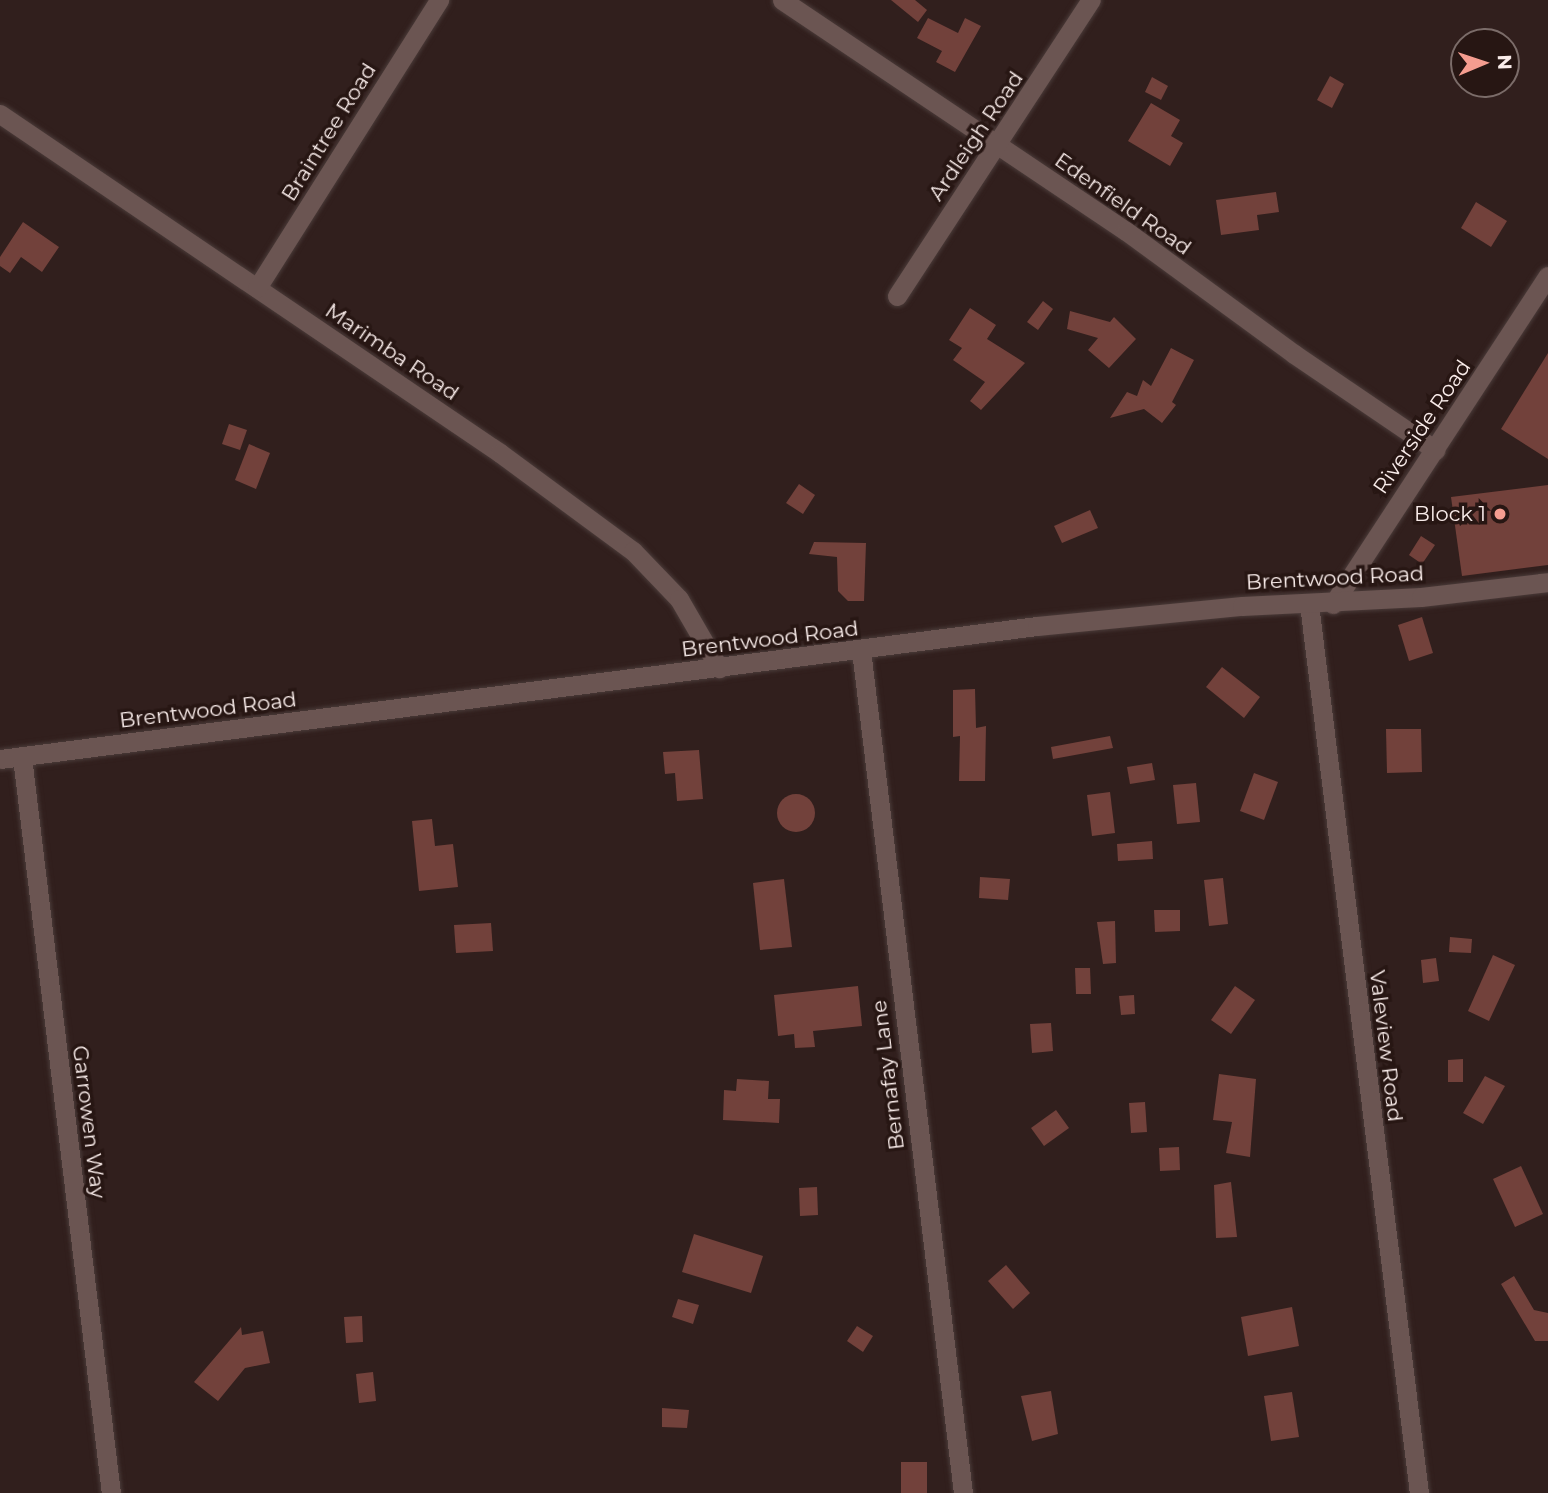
<!DOCTYPE html>
<style>
body{margin:0}
#map{position:relative;width:1548px;height:1493px;overflow:hidden;background:#311f1d;font-family:Montserrat,sans-serif}
div>[style]{position:absolute}
[style*='--x']{left:calc(var(--x)*1px);top:calc(var(--y)*1px);width:calc(var(--w)*1px);rotate:calc(var(--a)*1deg)}
.building>*{inset:0;background:#72413b}
.round{border-radius:50%}
.roads{filter:drop-shadow(0 0 2px #4a3b39) drop-shadow(0 0 2px #4a3b39)}
.minor>*{height:19px;margin:-9.5px;padding:0 9.5px;transform-origin:9.5px;border-radius:9.5px;background:#6b5552}
.dots>*{width:19px;height:19px;translate:-50% -50%;box-sizing:border-box;border:4px solid #271613;border-radius:50%}
span{translate:-50% -50%;white-space:nowrap;text-align:center;line-height:1.15;-webkit-text-stroke:7px #271613;paint-order:stroke}
.street-label{font-size:21px;color:#f9ecea}
.poi-label{font-size:21px;color:#f9ecea}
.right{translate:-100% -50%;text-align:right}
.north{position:absolute;left:1450px;top:28px;width:70px;height:70px;box-sizing:border-box;background:#271613;border:2px solid #7b6c69;border-radius:50%;rotate:88deg;font-size:19px;font-weight:700;line-height:28px;text-align:center;color:#f9ecea}
.north::after{content:'';display:block;margin:auto;width:24px;height:32px;background:#f59d90;clip-path:polygon(50% 0,100% 100%,50% 72%,0 100%)}
</style>
<div id="map">
<div class="building">
<i style="clip-path:polygon(891px 0,915px 0,927px 10px,918px 22px)"></i>
<i style="clip-path:polygon(928px 18px,958px 33px,965px 18px,981px 26px,955px 72px,936px 62px,942px 51px,917px 38px)"></i>
<i style="clip-path:polygon(1330px 76px,1344px 84px,1332px 108px,1317px 100px)"></i>
<i style="clip-path:polygon(1152px 77px,1168px 86px,1161px 100px,1145px 92px)"></i>
<i style="clip-path:polygon(1151px 103px,1180px 120px,1171px 136px,1183px 143px,1170px 166px,1128px 141px)"></i>
<i style="clip-path:polygon(1276px 192px,1279px 212px,1257px 215px,1259px 230px,1221px 235px,1216px 200px)"></i>
<i style="clip-path:polygon(1476px 202px,1507px 221px,1491px 247px,1461px 228px)"></i>
<i style="clip-path:polygon(23px 222px,59px 247px,42px 272px,21px 257px,10px 273px,0 266px,0 257px)"></i>
<i style="clip-path:polygon(1043px 301px,1053px 309px,1038px 330px,1027px 322px)"></i>
<i style="clip-path:polygon(970px 308px,996px 325px,987px 339px,1025px 363px,981px 410px,970px 401px,985px 382px,953px 360px,962px 348px,949px 340px)"></i>
<i style="clip-path:polygon(1070px 311px,1110px 322px,1114px 317px,1136px 339px,1109px 368px,1088px 350px,1098px 338px,1067px 329px)"></i>
<i style="clip-path:polygon(1171px 348px,1194px 360px,1172px 402px,1176px 405px,1162px 423px,1144px 409px,1110px 418px,1127px 392px,1137px 396px,1143px 380px,1151px 386px)"></i>
<i style="clip-path:polygon(1548px 353px,1548px 459px,1501px 429px)"></i>
<i style="clip-path:polygon(229px 424px,247px 430px,240px 450px,222px 444px)"></i>
<i style="clip-path:polygon(249px 444px,270px 453px,256px 489px,235px 480px)"></i>
<i style="clip-path:polygon(799px 484px,815px 495px,803px 514px,786px 503px)"></i>
<i style="clip-path:polygon(1548px 485px,1548px 565px,1462px 576px,1451px 497px)"></i>
<i style="clip-path:polygon(1090px 510px,1098px 528px,1062px 543px,1054px 526px)"></i>
<i style="clip-path:polygon(1421px 536px,1435px 545px,1422px 564px,1409px 555px)"></i>
<i style="clip-path:polygon(814px 542px,866px 543px,864px 601px,848px 601px,838px 591px,837px 557px,809px 554px)"></i>
<i style="clip-path:polygon(1422px 617px,1433px 653px,1409px 661px,1398px 625px)"></i>
<i style="clip-path:polygon(1222px 667px,1260px 697px,1244px 718px,1206px 687px)"></i>
<i style="clip-path:polygon(975px 689px,976px 728px,986px 726px,985px 781px,959px 781px,960px 736px,953px 737px,953px 690px)"></i>
<i style="clip-path:polygon(1386px 729px,1421px 729px,1422px 772px,1387px 773px)"></i>
<i style="clip-path:polygon(1110px 736px,1113px 748px,1053px 759px,1051px 747px)"></i>
<i style="clip-path:polygon(699px 750px,703px 799px,677px 801px,675px 773px,665px 774px,663px 752px)"></i>
<i style="clip-path:polygon(1152px 763px,1155px 780px,1130px 784px,1127px 767px)"></i>
<i style="clip-path:polygon(1254px 773px,1278px 782px,1264px 820px,1240px 811px)"></i>
<i style="clip-path:polygon(1196px 783px,1200px 822px,1177px 824px,1173px 785px)"></i>
<i style="clip-path:polygon(1110px 792px,1115px 833px,1092px 836px,1087px 795px)"></i>
<i class="round" style="left:777px;top:794px;width:38px;height:38px"></i>
<i style="clip-path:polygon(432px 819px,435px 846px,453px 844px,458px 887px,419px 891px,412px 821px)"></i>
<i style="clip-path:polygon(1152px 841px,1153px 859px,1118px 861px,1117px 844px)"></i>
<i style="clip-path:polygon(980px 877px,1010px 879px,1008px 900px,979px 898px)"></i>
<i style="clip-path:polygon(1223px 878px,1228px 924px,1209px 926px,1204px 880px)"></i>
<i style="clip-path:polygon(784px 879px,792px 947px,760px 950px,753px 883px)"></i>
<i style="clip-path:polygon(1154px 910px,1180px 910px,1180px 931px,1155px 932px)"></i>
<i style="clip-path:polygon(1115px 921px,1116px 963px,1103px 964px,1097px 922px)"></i>
<i style="clip-path:polygon(491px 923px,493px 951px,456px 953px,454px 925px)"></i>
<i style="clip-path:polygon(1450px 937px,1472px 939px,1471px 953px,1449px 952px)"></i>
<i style="clip-path:polygon(1493px 955px,1515px 965px,1489px 1021px,1468px 1011px)"></i>
<i style="clip-path:polygon(1436px 958px,1439px 981px,1423px 983px,1421px 960px)"></i>
<i style="clip-path:polygon(1075px 968px,1090px 968px,1091px 994px,1076px 994px)"></i>
<i style="clip-path:polygon(858px 986px,862px 1026px,813px 1031px,815px 1047px,795px 1048px,794px 1034px,778px 1036px,774px 995px)"></i>
<i style="clip-path:polygon(1235px 986px,1255px 1000px,1231px 1034px,1211px 1020px)"></i>
<i style="clip-path:polygon(1134px 995px,1135px 1014px,1121px 1015px,1119px 996px)"></i>
<i style="clip-path:polygon(1051px 1023px,1053px 1051px,1032px 1053px,1030px 1024px)"></i>
<i style="clip-path:polygon(1463px 1059px,1463px 1082px,1448px 1082px,1448px 1060px)"></i>
<i style="clip-path:polygon(1219px 1074px,1256px 1079px,1250px 1157px,1226px 1153px,1232px 1122px,1213px 1120px)"></i>
<i style="clip-path:polygon(1485px 1076px,1505px 1086px,1483px 1124px,1463px 1113px)"></i>
<i style="clip-path:polygon(737px 1079px,769px 1081px,768px 1099px,780px 1099px,779px 1123px,723px 1120px,724px 1090px,736px 1091px)"></i>
<i style="clip-path:polygon(1145px 1102px,1147px 1132px,1131px 1133px,1129px 1103px)"></i>
<i style="clip-path:polygon(1056px 1110px,1069px 1128px,1044px 1146px,1031px 1128px)"></i>
<i style="clip-path:polygon(1179px 1147px,1180px 1170px,1160px 1171px,1159px 1148px)"></i>
<i style="clip-path:polygon(1521px 1166px,1543px 1214px,1515px 1227px,1493px 1179px)"></i>
<i style="clip-path:polygon(1231px 1182px,1237px 1237px,1216px 1238px,1214px 1185px)"></i>
<i style="clip-path:polygon(817px 1187px,818px 1215px,800px 1216px,799px 1188px)"></i>
<i style="clip-path:polygon(694px 1234px,763px 1256px,751px 1293px,682px 1272px)"></i>
<i style="clip-path:polygon(1006px 1265px,1030px 1293px,1013px 1309px,988px 1281px)"></i>
<i style="clip-path:polygon(1514px 1276px,1534px 1310px,1548px 1313px,1548px 1341px,1535px 1341px,1501px 1284px)"></i>
<i style="clip-path:polygon(678px 1299px,699px 1305px,693px 1324px,672px 1317px)"></i>
<i style="clip-path:polygon(1292px 1307px,1299px 1346px,1248px 1356px,1241px 1317px)"></i>
<i style="clip-path:polygon(362px 1316px,363px 1342px,346px 1343px,344px 1317px)"></i>
<i style="clip-path:polygon(857px 1326px,873px 1336px,863px 1352px,847px 1341px)"></i>
<i style="clip-path:polygon(241px 1327px,242px 1335px,263px 1331px,270px 1363px,245px 1368px,218px 1401px,194px 1382px)"></i>
<i style="clip-path:polygon(373px 1372px,376px 1401px,359px 1403px,356px 1374px)"></i>
<i style="clip-path:polygon(1051px 1391px,1058px 1434px,1032px 1441px,1021px 1396px)"></i>
<i style="clip-path:polygon(1292px 1392px,1299px 1437px,1271px 1441px,1264px 1396px)"></i>
<i style="clip-path:polygon(662px 1408px,689px 1410px,687px 1428px,662px 1427px)"></i>
<i style="clip-path:polygon(901px 1462px,927px 1462px,927px 1493px,901px 1493px)"></i>
</div>
<div class="roads">
<div class="minor">
<i style="--x:782;--y:0;--w:414;--a:33.9"></i>
<i style="--x:1126;--y:231;--w:208;--a:36.2"></i>
<i style="--x:1294;--y:354;--w:171;--a:34.2"></i>
<i style="--x:0;--y:114;--w:604;--a:34.14"></i>
<i style="--x:500;--y:453;--w:165;--a:36.4"></i>
<i style="--x:633;--y:551;--w:66;--a:46.2"></i>
<i style="--x:679;--y:599;--w:80;--a:59.9"></i>
<i style="--x:257;--y:288;--w:341;--a:-57.7"></i>
<i style="--x:897;--y:296;--w:354;--a:-56.8"></i>
<i style="--x:1309;--y:604;--w:896;--a:82.95"></i>
<i style="--x:1333;--y:604;--w:392;--a:-56.8"></i>
<i style="--x:861;--y:650;--w:849;--a:83.1"></i>
<i style="--x:22;--y:757;--w:741;--a:83.11"></i>
<i style="--x:0;--y:759;--w:1045;--a:-7.31"></i>
<i style="--x:1037;--y:626;--w:206;--a:-5.6"></i>
<i style="--x:1242;--y:606;--w:179;--a:-2.9"></i>
<i style="--x:1421;--y:597;--w:128;--a:-6.7"></i>
</div>
</div>
<div class="dots">
<i style="left:1500px;top:514px;background:#f59d90"></i>
</div>
<div class="street-label">
<span style="left:329px;top:132px;rotate:-58deg">Braintree Road</span>
<span style="left:976px;top:136px;rotate:-56deg">Ardleigh Road</span>
<span style="left:1123px;top:204px;rotate:35deg">Edenfield Road</span>
<span style="left:392px;top:352px;rotate:34deg">Marimba Road</span>
<span style="left:1422px;top:427px;rotate:-56deg">Riverside Road</span>
<span style="left:1335px;top:578px;rotate:-3deg">Brentwood Road</span>
<span style="left:770px;top:639px;rotate:-7deg">Brentwood Road</span>
<span style="left:208px;top:710px;rotate:-7deg">Brentwood Road</span>
<span style="left:1386px;top:1046px;rotate:83deg">Valeview Road</span>
<span style="left:888px;top:1075px;rotate:-97deg">Bernafay Lane</span>
<span style="left:89px;top:1122px;rotate:83deg">Garrowen Way</span>
</div>
<div class="poi-label">
<span class="right" style="left:1486px;top:514px">Block 1</span>
</div>
<div class="north">N</div>
</div>
